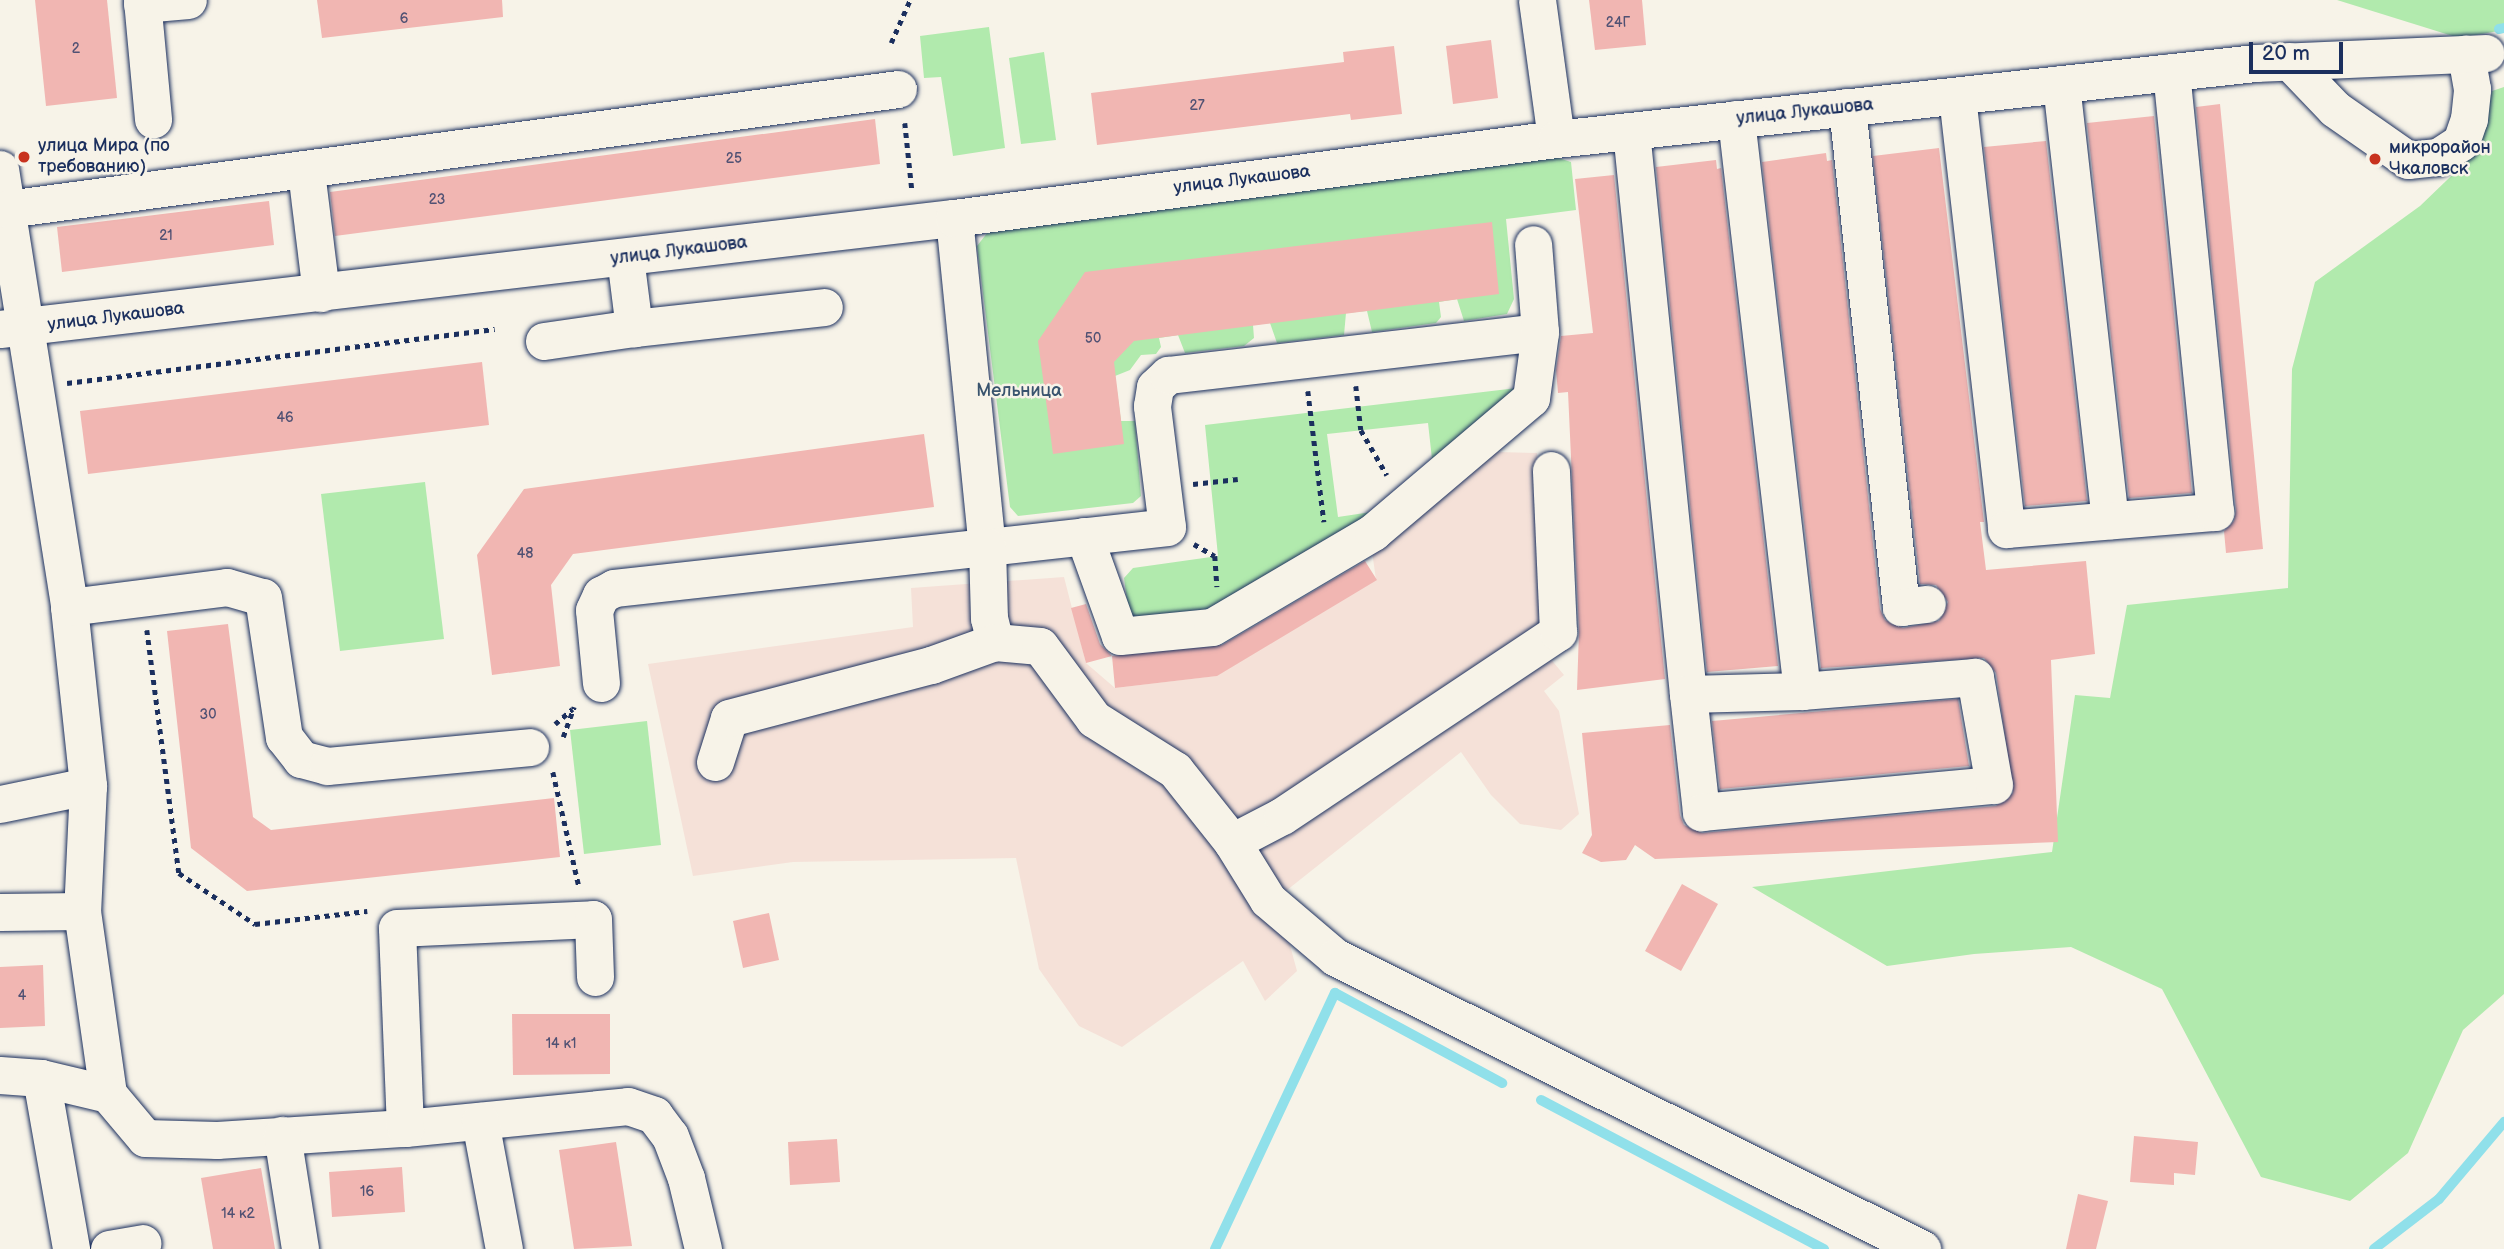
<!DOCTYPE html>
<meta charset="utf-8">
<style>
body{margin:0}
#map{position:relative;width:2504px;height:1249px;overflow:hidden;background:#f7f3e8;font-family:"Balsamiq Sans",sans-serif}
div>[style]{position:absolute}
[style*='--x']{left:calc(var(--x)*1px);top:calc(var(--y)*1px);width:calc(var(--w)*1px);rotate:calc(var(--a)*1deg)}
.built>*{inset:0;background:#f5e1d8}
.green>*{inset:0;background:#b1eaad}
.stream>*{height:10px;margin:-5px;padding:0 5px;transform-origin:5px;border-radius:5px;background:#90e0ea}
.building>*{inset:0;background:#f1b6b2}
.path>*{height:4.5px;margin-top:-2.25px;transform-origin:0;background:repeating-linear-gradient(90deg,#1b2f5e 0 5px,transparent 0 10px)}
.roads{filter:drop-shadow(0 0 2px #1b2f5e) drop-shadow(0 0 2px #1b2f5e)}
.minor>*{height:37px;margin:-18.5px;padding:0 18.5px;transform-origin:18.5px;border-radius:18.5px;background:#f7f3e8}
.dots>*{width:19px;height:19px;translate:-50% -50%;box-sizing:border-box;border:4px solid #f7f3e8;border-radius:50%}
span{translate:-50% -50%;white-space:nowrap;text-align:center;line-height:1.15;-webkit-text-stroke:5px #f7f3e8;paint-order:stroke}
.number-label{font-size:14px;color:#505173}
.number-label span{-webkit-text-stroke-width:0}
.street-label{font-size:18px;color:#1b2f5e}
.poi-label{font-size:18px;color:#1b2f5e}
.left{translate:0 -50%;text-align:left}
.park-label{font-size:18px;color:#39546e}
.scale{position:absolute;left:2249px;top:42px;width:94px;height:32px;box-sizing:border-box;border:4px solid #1b2f5e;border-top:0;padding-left:9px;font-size:21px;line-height:24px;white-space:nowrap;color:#1b2f5e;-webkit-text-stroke:5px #f7f3e8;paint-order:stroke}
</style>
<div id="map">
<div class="built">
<i style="clip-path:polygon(1497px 452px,1537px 453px,1545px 539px,1539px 645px,1564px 675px,1544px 691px,1559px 711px,1579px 814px,1561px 830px,1520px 824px,1491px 795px,1461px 752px,1277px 898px,1297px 971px,1265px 1001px,1243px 961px,1122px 1047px,1079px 1026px,1039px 969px,1016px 858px,793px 862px,693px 876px,648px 664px,913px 627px,911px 588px,1064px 577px,1086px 663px,1115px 688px,1216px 676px,1376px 580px,1372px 551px,1474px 457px)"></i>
</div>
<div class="green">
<i style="clip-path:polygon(2337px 0,2504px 0,2504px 30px,2459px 38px)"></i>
<i style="clip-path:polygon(989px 27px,1005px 148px,953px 156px,941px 77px,924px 78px,920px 36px)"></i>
<i style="clip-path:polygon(1044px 52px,1056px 140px,1021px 144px,1009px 58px)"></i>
<i style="clip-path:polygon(2504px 87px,2504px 994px,2463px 1030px,2408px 1153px,2350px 1201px,2261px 1177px,2162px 989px,2071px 947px,1974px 954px,1887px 966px,1752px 887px,2052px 852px,2075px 695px,2110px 698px,2127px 605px,2288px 588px,2292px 369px,2315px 282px,2420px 206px,2473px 155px,2492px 91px)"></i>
<i style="clip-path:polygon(1552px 156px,1571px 162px,1576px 210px,1506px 219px,1514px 299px,1507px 314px,1464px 321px,1457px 299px,1439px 302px,1441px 317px,1436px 323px,1372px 332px,1367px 311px,1346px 313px,1344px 335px,1277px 343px,1270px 323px,1253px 325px,1254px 338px,1244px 346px,1185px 353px,1178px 335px,1159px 338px,1161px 347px,1156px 354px,1141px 355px,1130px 370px,1115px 376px,1121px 421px,1135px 421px,1141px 496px,1133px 503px,1018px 516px,1010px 507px,977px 246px,995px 223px)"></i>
<i style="clip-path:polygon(1517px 388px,1433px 468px,1428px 423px,1327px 434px,1338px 517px,1378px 511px,1212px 616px,1135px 620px,1128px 608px,1124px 578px,1133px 568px,1218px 556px,1205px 425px)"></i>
<i style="clip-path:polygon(425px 482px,444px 639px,340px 651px,321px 494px)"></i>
<i style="clip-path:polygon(647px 721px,661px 845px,584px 854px,570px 730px)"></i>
</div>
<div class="stream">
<i style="--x:2499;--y:29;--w:5;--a:-11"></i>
<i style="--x:1541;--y:1100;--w:320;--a:27.8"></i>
<i style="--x:1215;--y:1249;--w:283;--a:-64.9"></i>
<i style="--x:1335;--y:993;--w:190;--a:28.3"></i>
<i style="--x:2374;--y:1249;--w:82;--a:-37.6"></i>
<i style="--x:2439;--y:1199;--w:101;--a:-49.8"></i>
</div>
<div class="building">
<i style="clip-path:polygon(35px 0,107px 0,117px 98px,46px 106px)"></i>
<i style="clip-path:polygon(317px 0,502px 0,503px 17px,322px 38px)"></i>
<i style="clip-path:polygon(1589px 0,1642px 0,1646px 45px,1595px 50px)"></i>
<i style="clip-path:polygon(1491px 40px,1498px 98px,1453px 104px,1446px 46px)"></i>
<i style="clip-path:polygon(1394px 46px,1402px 114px,1351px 120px,1350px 114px,1097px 145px,1091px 93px,1344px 62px,1343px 52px)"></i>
<i style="clip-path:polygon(2220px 104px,2263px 549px,2226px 553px,2224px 531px,2234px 521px,2236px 510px,2196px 107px)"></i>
<i style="clip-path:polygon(2154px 116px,2192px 493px,2129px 498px,2087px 123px)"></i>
<i style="clip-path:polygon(875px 119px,880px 164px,335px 236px,330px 192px)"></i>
<i style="clip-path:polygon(2046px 141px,2087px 501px,2025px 506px,1984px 147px)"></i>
<i style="clip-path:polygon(1939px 148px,1984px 522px,1980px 522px,1986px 570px,2086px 561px,2095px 654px,2051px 660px,2058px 842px,1655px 859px,1635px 845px,1626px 860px,1601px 862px,1582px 853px,1592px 835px,1582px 733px,1670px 725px,1680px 815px,1684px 825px,1702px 833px,1996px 806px,2013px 793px,1996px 673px,1984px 658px,1821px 668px,1762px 162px,1826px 153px,1827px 161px,1832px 160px,1880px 609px,1885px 620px,1903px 628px,1939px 621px,1948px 602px,1936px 585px,1920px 584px,1873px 156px)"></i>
<i style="clip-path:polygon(1716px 160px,1717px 169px,1721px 168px,1778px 666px,1707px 672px,1656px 167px)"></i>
<i style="clip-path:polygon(1614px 175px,1665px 679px,1577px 690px,1579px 631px,1568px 392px,1558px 393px,1556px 370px,1561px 336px,1593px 333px,1575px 179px)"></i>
<i style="clip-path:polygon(269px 201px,274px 245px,62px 272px,57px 227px)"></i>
<i style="clip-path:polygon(1492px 222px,1499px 294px,1134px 341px,1114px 362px,1124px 444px,1053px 454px,1038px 341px,1085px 272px)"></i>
<i style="clip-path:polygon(482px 362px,489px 425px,88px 474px,80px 411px)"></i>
<i style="clip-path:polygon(924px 434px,934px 507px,573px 554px,551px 585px,560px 666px,492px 675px,477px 555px,524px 489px)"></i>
<i style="clip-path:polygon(1365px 561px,1377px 580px,1217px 676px,1115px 688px,1112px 656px,1222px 645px)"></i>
<i style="clip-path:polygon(1086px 604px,1100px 644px,1112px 656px,1086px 663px,1071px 608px)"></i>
<i style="clip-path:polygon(228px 624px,253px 817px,271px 830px,554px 798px,560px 857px,247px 891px,191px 848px,167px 631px)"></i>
<i style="clip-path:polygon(1958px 699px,1969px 766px,1720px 789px,1712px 721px)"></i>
<i style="clip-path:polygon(1682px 884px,1718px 904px,1681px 971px,1645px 951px)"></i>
<i style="clip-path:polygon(769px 913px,779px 960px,743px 968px,733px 921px)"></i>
<i style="clip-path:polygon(43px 965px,45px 1026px,0 1028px,0 967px)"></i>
<i style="clip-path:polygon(512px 1014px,610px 1014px,610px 1074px,513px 1075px)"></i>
<i style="clip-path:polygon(2134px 1136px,2198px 1142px,2195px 1175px,2174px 1173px,2174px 1185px,2130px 1182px)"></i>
<i style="clip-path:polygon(837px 1139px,840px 1182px,790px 1185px,788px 1142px)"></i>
<i style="clip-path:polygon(616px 1142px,632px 1246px,574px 1249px,559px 1150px)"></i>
<i style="clip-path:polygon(402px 1167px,405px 1212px,332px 1217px,329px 1172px)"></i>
<i style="clip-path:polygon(261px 1168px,275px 1249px,213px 1249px,201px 1178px)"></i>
<i style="clip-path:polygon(2078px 1194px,2108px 1201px,2096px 1249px,2066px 1249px)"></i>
</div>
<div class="path">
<i style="--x:891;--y:43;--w:47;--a:-66.2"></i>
<i style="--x:905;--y:123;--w:67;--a:84"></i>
<i style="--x:67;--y:383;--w:431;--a:-7.2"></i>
<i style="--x:1356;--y:386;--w:44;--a:83.5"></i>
<i style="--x:1361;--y:430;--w:52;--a:60"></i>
<i style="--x:1308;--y:391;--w:132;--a:83"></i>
<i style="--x:1193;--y:484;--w:45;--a:-6.3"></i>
<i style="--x:1194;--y:544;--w:24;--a:30"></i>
<i style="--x:1215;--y:556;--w:31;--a:86"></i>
<i style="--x:147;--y:630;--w:245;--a:82.5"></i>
<i style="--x:179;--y:873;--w:92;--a:33.9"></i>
<i style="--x:255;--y:924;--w:113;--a:-6.6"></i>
<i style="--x:555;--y:724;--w:23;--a:-41"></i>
<i style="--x:563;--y:737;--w:32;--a:-70"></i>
<i style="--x:553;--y:772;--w:117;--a:77.2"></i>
</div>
<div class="roads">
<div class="minor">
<i style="--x:142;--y:0;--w:120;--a:84.7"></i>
<i style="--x:1537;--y:0;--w:140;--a:82.2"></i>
<i style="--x:142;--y:4;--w:46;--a:-5"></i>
<i style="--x:2289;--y:61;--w:66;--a:46.2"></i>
<i style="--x:2335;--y:109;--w:89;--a:34.9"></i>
<i style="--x:2408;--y:160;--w:30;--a:-6"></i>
<i style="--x:2438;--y:157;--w:27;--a:-33"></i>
<i style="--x:2461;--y:142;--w:24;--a:-71"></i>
<i style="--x:2469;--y:119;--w:30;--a:-84"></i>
<i style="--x:2472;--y:89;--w:36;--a:-100"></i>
<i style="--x:2061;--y:84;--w:439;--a:83.6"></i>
<i style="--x:1957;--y:96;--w:436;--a:83.5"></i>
<i style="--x:2006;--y:529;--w:210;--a:-4.7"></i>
<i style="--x:2215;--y:512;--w:442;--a:-95.7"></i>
<i style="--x:1847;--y:107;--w:503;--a:83.84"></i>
<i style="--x:1901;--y:607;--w:26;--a:-7"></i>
<i style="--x:1736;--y:119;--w:576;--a:83.42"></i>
<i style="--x:1631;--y:131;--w:566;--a:84.22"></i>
<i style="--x:1688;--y:694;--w:119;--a:83.7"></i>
<i style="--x:1701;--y:812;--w:294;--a:-5.3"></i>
<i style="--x:1994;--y:785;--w:110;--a:-100"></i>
<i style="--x:1975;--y:677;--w:174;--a:175.4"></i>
<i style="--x:1802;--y:691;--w:114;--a:178.5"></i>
<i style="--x:0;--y:169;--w:443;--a:81"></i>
<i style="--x:69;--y:607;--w:180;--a:83.9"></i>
<i style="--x:88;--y:786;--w:125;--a:92.7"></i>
<i style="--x:82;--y:911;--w:185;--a:81.9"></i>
<i style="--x:108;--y:1094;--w:57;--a:49.9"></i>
<i style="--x:145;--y:1138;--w:72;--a:1.6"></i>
<i style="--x:217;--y:1140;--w:188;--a:-3.7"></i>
<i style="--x:405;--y:1128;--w:224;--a:-5.6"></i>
<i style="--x:628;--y:1106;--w:28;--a:19"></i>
<i style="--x:654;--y:1115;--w:26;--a:53"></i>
<i style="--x:670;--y:1136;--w:45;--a:69.1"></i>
<i style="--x:686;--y:1178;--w:73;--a:76.5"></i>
<i style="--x:306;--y:171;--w:123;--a:83"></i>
<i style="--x:7;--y:209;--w:899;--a:-7.67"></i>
<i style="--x:954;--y:218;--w:331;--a:84.3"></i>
<i style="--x:987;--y:547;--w:181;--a:-6.3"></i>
<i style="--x:1167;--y:527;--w:122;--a:-97.1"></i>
<i style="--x:1152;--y:406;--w:19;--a:-81"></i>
<i style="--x:1155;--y:387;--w:18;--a:-43"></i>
<i style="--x:1168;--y:375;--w:374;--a:-6.6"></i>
<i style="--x:1540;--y:332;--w:88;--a:-94.5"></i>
<i style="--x:625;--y:257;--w:72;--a:82.8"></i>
<i style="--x:634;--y:328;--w:191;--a:-6.3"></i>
<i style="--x:0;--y:329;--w:960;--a:-6.64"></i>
<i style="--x:954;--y:218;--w:607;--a:-7.48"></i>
<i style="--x:1556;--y:139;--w:704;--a:-6.2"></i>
<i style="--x:2256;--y:63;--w:230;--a:-2.5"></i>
<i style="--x:544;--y:341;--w:91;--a:-8.2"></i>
<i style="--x:1084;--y:536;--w:106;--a:70.2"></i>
<i style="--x:1120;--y:636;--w:92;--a:-5.6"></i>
<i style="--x:1212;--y:627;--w:187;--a:-30.5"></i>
<i style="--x:1373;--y:532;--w:207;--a:-40.3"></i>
<i style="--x:1531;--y:398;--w:67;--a:-82.2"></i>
<i style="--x:69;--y:607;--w:159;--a:-7.2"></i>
<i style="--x:227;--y:587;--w:37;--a:16"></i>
<i style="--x:263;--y:597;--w:142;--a:81.5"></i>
<i style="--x:284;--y:737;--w:28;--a:52"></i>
<i style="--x:301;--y:759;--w:27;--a:15"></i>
<i style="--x:327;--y:766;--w:204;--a:-5.3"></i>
<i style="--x:601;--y:683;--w:73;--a:-95.5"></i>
<i style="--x:594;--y:610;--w:17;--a:-65"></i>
<i style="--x:601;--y:595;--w:15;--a:-28"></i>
<i style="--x:614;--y:588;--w:375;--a:-6.3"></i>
<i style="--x:987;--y:547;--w:71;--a:88.4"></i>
<i style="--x:989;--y:618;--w:25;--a:76"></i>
<i style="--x:715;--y:762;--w:46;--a:-72.3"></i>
<i style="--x:729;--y:718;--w:209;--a:-14.7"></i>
<i style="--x:931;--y:665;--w:68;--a:-19.8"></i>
<i style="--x:995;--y:642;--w:45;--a:5.1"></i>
<i style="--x:1040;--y:646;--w:91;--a:53.5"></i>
<i style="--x:1094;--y:719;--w:96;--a:32.2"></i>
<i style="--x:1175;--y:770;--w:92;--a:51.6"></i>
<i style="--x:1232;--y:842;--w:68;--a:58.2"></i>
<i style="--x:1268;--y:900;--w:88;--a:40.4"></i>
<i style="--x:1335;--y:957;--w:656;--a:26.45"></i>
<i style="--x:0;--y:804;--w:90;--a:-11.6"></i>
<i style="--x:1232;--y:842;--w:56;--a:-27.5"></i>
<i style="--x:1282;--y:816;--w:332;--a:-33.7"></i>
<i style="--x:1558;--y:632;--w:162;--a:-92.5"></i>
<i style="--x:0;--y:912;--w:82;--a:-0.7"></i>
<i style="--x:0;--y:1075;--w:41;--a:4.2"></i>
<i style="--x:41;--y:1078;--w:69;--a:13.4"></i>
<i style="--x:41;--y:1078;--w:174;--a:80"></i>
<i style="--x:480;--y:1121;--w:130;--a:79.4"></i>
<i style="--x:405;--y:1128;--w:200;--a:-92.3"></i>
<i style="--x:397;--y:928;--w:196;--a:-2.6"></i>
<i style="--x:593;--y:919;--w:58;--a:88"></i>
<i style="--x:282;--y:1135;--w:115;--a:81"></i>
<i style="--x:109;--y:1249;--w:34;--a:-10"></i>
</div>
</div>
<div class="dots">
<i style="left:24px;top:157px;background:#c8321e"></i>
<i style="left:2375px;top:159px;background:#c8321e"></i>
</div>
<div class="number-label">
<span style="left:404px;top:19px">6</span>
<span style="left:1618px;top:23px">24Г</span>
<span style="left:76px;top:49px">2</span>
<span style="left:1197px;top:106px">27</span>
<span style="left:734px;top:159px">25</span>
<span style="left:437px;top:200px">23</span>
<span style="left:166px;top:236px">21</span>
<span style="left:1093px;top:339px">50</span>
<span style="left:285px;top:418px">46</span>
<span style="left:525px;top:554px">48</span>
<span style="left:208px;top:715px">30</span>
<span style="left:22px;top:996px">4</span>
<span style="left:561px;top:1044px">14 к1</span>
<span style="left:367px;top:1192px">16</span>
<span style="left:238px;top:1214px">14 к2</span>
</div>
<div class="street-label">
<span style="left:1805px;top:112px;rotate:-6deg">улица Лукашова</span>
<span style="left:1242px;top:180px;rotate:-7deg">улица Лукашова</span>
<span style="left:679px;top:251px;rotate:-7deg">улица Лукашова</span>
<span style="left:116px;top:317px;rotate:-7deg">улица Лукашова</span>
</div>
<div class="poi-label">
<span class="left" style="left:38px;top:157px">улица Мира (по<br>требованию)</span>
<span class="left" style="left:2389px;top:159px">микрорайон<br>Чкаловск</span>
</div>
<div class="park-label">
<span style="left:1019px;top:391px">Мельница</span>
</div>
<div class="scale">20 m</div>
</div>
